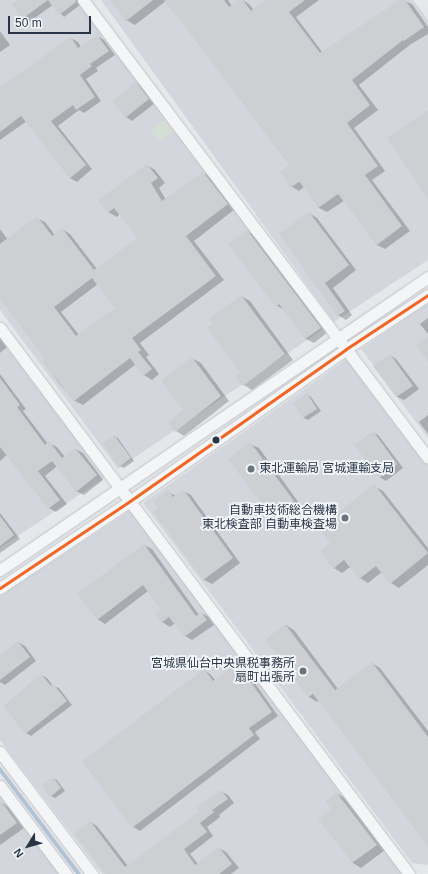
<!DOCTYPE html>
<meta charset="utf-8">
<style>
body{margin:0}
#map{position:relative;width:428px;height:874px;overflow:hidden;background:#e5e7ea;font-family:Arial,"Noto Sans JP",sans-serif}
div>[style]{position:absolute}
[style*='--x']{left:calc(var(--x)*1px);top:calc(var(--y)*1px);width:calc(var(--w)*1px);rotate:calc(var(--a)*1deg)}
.built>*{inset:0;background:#d3d7dd}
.green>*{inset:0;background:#d5ded5}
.shadow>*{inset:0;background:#0003}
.stream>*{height:3.5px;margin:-1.75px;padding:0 1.75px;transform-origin:1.75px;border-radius:1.75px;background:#b2c3d6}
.building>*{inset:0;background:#cdcfd3}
.roads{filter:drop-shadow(0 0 1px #c3c5c8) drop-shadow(0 0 1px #c3c5c8)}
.minor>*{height:11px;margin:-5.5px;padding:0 5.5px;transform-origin:5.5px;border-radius:5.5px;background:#f4f5f7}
.bus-1>*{height:3px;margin:-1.5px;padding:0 1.5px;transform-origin:1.5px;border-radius:1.5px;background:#f26522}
.dots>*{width:11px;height:11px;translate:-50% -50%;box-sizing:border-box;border:2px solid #f3f6f9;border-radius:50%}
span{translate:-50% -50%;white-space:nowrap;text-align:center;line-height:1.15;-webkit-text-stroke:3.5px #f3f6f9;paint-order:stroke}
.poi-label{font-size:12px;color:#293446}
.left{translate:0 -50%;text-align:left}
.right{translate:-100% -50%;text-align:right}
.north{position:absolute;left:8px;top:826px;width:40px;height:40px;-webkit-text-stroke:3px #f3f6f9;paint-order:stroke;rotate:233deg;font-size:11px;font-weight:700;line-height:16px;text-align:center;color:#293446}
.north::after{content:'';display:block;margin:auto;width:14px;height:18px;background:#293446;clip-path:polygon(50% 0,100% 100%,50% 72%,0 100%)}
.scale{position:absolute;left:8px;top:16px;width:83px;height:18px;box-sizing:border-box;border:2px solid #293446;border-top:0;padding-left:5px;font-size:12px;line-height:14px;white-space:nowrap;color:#293446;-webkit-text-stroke:3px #f3f6f9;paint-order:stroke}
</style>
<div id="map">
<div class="built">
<i style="clip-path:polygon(0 0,81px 0,325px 328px,118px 469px,0 310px)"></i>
<i style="clip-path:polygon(101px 0,413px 0,428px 20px,428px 260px,334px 322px)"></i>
<i style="clip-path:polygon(428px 303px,428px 438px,361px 349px)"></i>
<i style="clip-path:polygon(0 335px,106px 477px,0 548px)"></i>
<i style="clip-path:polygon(347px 359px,428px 465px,428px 864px,426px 865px,412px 863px,143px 503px)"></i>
<i style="clip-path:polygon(131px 510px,402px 871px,401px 874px,102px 874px,0 740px,0 596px)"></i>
<i style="clip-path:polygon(0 794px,60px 874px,0 874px)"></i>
</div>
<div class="green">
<i style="clip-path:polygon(167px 118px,175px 130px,160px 141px,151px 130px)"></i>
</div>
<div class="shadow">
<i style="clip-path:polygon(18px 0,55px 0,57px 2px,29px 22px,23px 18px)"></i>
<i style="clip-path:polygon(64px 0,77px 0,80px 5px,64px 17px,55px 8px)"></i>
<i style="clip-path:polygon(evenodd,111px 0,228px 0,232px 6px,239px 0,243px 0,249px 4px,254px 10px,267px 0,319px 0,296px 17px,323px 53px,402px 0,412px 4px,428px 27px,428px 34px,411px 44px,359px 85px,378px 110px,354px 128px,385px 171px,372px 180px,410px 231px,385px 249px,377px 245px,344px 201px,327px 212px,319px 208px,304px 187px,299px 191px,291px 186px,291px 166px,166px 1px,135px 25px,126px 20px,111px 0,303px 179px,293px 186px,293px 184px,303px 179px)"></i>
<i style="clip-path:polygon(0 31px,10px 45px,0 52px)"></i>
<i style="clip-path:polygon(97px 36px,104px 40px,115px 55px,96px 68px,98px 71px,86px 79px,101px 101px,84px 113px,79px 110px,58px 126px,92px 169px,77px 182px,70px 178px,27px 121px,0 140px,0 88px,71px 38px,78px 42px,81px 47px)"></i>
<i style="clip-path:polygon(136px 83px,143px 87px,155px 103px,132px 121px,126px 117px)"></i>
<i style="clip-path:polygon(evenodd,147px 165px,155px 170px,165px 183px,159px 188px,166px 200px,203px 173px,212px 177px,235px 209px,194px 241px,224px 280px,140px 343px,149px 355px,146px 357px,159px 374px,152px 380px,144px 375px,136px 364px,83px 405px,75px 401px,58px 382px,43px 361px,46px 359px,0 297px,0 229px,8px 240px,37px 218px,45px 222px,55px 235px,62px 229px,70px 234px,97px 269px,139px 238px,120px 214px,117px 217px,108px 212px,147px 165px,98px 284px,116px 308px,79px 335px,61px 312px,98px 284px)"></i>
<i style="clip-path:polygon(309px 213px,317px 218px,356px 270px,333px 288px,352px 315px,346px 320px,338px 315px,280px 234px)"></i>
<i style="clip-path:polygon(247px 231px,255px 236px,328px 332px,314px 343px,306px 339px,285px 310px,277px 306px)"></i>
<i style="clip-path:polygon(241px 296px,250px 301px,293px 360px,252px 390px,244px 385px,241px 372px)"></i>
<i style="clip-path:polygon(428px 318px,428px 334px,420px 324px)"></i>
<i style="clip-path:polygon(0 338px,7px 347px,0 353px)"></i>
<i style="clip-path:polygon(390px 355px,396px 359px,419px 389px,404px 400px,397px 397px,375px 366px)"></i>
<i style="clip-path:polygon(192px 358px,201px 363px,229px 401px,184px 436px,176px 431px,185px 411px)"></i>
<i style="clip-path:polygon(0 374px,26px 409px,23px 411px,48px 444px,49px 443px,57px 447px,65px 457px,75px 449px,83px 453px,103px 480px,84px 495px,76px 491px,57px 466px,45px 476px,67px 504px,56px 512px,49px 508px,7px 455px,0 461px)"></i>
<i style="clip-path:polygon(307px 394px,311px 397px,321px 411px,308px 420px,304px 418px,294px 403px)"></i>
<i style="clip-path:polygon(428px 415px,428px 434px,419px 422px)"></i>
<i style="clip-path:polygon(373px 432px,379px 436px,403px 468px,386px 481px,379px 477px)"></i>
<i style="clip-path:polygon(114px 436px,118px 438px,134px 461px,124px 468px,120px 466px)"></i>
<i style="clip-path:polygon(250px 444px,259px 448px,302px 507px,281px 522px,273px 517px)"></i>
<i style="clip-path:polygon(374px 486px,383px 491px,428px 548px,428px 565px,399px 588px,391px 583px,382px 572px,368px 583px,360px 578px,350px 567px,342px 573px,334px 568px)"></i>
<i style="clip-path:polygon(183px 491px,191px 495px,240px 563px,212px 584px,204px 580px,154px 512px,160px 508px,168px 492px,176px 496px)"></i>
<i style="clip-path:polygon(0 513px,20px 539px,0 553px)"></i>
<i style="clip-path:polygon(144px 545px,152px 549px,199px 615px,201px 613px,209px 617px,214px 625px,192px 640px,185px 636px,175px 623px,170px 627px,162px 622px,162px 610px,148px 591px,105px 624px,97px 619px)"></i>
<i style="clip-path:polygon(286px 625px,294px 630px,338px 689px,372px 663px,380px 668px,428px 731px,428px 846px,319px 700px,317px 702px,309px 697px,266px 640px)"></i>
<i style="clip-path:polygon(18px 642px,25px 646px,36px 661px,5px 685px,0 682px,0 656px)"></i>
<i style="clip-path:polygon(237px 664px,244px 668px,278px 716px,255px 732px,260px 739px,140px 831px,133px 827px,204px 670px,210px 674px,216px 681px)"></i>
<i style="clip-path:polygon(41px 675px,47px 678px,53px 686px,59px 688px,72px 705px,31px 736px,26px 733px)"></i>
<i style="clip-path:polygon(53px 778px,57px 780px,65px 791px,55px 798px,51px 796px)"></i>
<i style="clip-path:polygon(221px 791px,228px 795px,234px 803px,219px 815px,220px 817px,207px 827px,213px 836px,190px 854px,198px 864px,219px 848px,226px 852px,239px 868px,231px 874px,115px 874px,90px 822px,97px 826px,128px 866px,200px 811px)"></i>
<i style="clip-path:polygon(336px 793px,345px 798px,385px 850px,361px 868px,353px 863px,320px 819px,333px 809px)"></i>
<i style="clip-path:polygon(2px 803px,10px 808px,24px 828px,0 845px,0 805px)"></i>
</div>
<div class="stream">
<i style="--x:0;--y:769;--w:131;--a:53"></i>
</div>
<div class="building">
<i style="clip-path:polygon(17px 0,76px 0,76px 2px,59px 15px,48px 0,22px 19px,11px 4px)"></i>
<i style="clip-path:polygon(110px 0,153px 0,126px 21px)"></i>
<i style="clip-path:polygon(164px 0,224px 0,229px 7px,238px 0,243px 0,251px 11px,266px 0,305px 0,289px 12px,320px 53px,380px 13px,400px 0,405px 0,424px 27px,404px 41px,403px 40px,352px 80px,370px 105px,347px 123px,378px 166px,365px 175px,402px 226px,377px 245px,338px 194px,318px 208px,299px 181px,290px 187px,280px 172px,290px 165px)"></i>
<i style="clip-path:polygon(97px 35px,109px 51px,90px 64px,92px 66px,80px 75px,95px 97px,76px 110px,73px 105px,51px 121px,86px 165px,70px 178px,21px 116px,0 132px,0 87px,71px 37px,78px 48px)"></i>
<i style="clip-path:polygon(136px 82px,149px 99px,125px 118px,112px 101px)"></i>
<i style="clip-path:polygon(428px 110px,428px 199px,387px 138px)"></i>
<i style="clip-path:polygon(evenodd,147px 164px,158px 178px,151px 183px,162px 201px,203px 172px,228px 204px,186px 236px,216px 276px,132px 338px,141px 350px,138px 352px,152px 369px,143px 376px,130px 358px,74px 401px,42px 361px,45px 359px,0 299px,0 244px,37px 216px,52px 236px,62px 228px,94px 270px,137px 238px,114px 208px,108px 213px,98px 200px,147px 164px,92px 278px,115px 308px,76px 336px,54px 307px,92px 278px)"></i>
<i style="clip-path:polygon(309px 212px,349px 265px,325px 283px,345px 311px,337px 316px,279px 234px)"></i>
<i style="clip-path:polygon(247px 230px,321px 328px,305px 339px,279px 304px,276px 307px,228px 244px)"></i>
<i style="clip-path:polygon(241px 295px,285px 354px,243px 386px,235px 376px,240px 372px,207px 328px,213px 324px,209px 319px)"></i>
<i style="clip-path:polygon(428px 336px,428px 362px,416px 346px)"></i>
<i style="clip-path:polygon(390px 354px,413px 386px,396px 397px,373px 366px)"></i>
<i style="clip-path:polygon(192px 357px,221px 396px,175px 432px,168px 422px,183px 410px,161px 380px)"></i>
<i style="clip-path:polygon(0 378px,20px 405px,17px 407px,45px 445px,49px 441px,62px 458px,75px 448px,97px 475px,76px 492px,52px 461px,38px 471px,60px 500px,48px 509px,0 447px)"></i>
<i style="clip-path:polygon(307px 393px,317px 409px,303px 418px,293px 403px)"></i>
<i style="clip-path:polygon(373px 431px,397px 464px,379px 478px,354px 445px)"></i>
<i style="clip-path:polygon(114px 435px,131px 458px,119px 467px,102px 443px)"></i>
<i style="clip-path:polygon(250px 442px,294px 501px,272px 518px,228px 459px)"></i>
<i style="clip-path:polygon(374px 484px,428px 553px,390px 584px,376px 566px,359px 579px,344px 560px,333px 569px,320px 551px,330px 543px,319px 528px)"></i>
<i style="clip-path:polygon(183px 489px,233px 558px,203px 580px,153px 512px,158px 508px,154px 501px,168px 490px,173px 497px)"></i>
<i style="clip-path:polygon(0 516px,14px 535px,0 546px)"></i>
<i style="clip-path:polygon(144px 544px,196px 616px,201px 612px,207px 620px,184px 637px,169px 617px,161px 623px,155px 614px,161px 609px,143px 585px,97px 620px,77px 594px)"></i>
<i style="clip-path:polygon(285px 624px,335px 690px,372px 662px,428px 737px,428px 847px,313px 694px,308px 697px,265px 640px)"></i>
<i style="clip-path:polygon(18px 641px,30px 657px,0 680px,0 655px)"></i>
<i style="clip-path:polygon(237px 663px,272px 712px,249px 728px,254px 735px,132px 828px,82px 761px,204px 669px,213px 681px)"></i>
<i style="clip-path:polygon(41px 674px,51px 686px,53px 684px,67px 701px,25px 734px,3px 706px)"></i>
<i style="clip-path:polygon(53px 777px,61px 788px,50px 797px,41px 785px)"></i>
<i style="clip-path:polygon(221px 790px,228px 799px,212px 810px,214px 812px,200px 823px,207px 832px,184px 849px,195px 865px,219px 847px,232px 864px,219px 874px,105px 874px,74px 834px,90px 821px,125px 867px,199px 811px,196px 807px)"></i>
<i style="clip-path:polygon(336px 792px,377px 845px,352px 863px,318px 819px,331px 809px,325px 801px)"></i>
<i style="clip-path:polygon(0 800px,17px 823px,0 835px)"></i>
</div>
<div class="roads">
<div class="minor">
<i style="--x:83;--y:0;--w:573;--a:53.01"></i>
<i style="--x:0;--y:328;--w:682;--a:53.16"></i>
<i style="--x:0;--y:570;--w:519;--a:-34.39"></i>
<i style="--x:0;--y:588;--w:156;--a:-33.8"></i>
<i style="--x:130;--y:501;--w:264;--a:-35.1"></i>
<i style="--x:346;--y:349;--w:98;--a:-33.4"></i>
<i style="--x:0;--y:752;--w:153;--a:53"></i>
<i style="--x:0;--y:786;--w:110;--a:53.1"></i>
</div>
</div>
<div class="bus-1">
<i style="--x:0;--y:588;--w:156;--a:-33.8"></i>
<i style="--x:130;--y:501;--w:264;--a:-35.1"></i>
<i style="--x:346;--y:349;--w:98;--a:-33.4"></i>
</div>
<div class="dots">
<i style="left:216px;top:440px;background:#293446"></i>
<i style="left:251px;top:469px;background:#6b737f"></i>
<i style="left:345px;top:518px;background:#6b737f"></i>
<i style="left:303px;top:671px;background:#6b737f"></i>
</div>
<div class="poi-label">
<span class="left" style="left:259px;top:469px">東北運輸局 宮城運輸支局</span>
<span class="right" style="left:337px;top:518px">自動車技術総合機構<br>東北検査部 自動車検査場</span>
<span class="right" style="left:295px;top:671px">宮城県仙台中央県税事務所<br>扇町出張所</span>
</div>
<div class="north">N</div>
<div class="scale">50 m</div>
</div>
